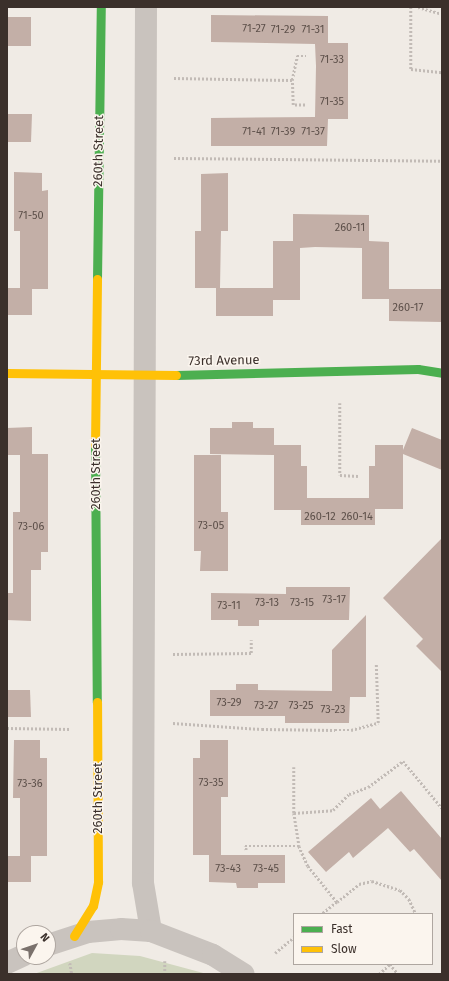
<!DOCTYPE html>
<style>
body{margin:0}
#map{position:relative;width:449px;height:981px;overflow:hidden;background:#f0ebe5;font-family:"Fira Sans",sans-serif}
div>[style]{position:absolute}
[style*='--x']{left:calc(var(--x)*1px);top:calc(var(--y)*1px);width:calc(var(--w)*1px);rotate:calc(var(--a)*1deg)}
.green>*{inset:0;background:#d1d6bf}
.building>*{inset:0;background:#c3afa7}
.path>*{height:2.5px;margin-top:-1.25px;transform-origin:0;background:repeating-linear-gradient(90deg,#c2bbb6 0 2px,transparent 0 4px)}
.street>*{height:22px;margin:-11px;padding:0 11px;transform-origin:11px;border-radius:11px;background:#c9c3be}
.fast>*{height:9px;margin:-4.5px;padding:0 4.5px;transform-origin:4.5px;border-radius:4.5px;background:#4caf50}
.slow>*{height:9px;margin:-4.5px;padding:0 4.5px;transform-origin:4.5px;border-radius:4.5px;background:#ffc107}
span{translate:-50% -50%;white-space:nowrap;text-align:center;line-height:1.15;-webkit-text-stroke:3px #fbf5ee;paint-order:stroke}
.number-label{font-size:11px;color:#5d504a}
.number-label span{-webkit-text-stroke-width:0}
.street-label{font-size:13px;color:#3b302b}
.frame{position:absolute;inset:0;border:8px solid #3b302b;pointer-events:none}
.legend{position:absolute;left:293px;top:913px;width:140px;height:52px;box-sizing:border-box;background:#fbf5ee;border:1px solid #aea6a0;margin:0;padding:5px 7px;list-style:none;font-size:12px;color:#3b302b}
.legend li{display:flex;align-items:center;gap:8px;height:20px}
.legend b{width:20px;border:1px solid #aea6a0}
.north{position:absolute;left:16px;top:925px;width:40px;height:40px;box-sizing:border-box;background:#fbf5ee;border:1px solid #aea6a0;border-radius:50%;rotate:50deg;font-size:11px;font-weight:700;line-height:16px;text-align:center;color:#3b302b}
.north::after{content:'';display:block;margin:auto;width:14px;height:18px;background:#7a716c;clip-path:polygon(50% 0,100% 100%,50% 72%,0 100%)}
</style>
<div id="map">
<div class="green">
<i style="clip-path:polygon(92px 953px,140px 956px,207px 974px,34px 974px)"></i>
</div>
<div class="building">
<i style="clip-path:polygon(211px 15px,328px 16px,328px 43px,348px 43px,348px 119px,328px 119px,327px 146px,211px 146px,211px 118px,315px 117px,316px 66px,315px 44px,211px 42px)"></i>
<i style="clip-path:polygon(7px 17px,31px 17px,31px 46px,7px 46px)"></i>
<i style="clip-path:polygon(7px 114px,32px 114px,31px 142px,7px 142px)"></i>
<i style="clip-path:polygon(14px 172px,42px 173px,42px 191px,48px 190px,48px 289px,32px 289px,32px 315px,7px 315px,7px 288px,20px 288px,20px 231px,14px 231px)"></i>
<i style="clip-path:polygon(228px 173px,228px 231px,221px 231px,220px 288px,273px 288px,273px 316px,216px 316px,216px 288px,195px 288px,195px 231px,201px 231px,201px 174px)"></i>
<i style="clip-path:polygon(293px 214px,369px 215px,369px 241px,389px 242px,389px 299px,362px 299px,362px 248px,315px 247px,300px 248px,300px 300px,273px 300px,273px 241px,293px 241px)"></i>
<i style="clip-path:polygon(389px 289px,442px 289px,442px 322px,389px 321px)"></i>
<i style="clip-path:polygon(232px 422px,253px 422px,253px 428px,274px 428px,274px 445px,301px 445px,301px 466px,307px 466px,307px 498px,369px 498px,369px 466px,375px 466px,375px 445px,403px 445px,403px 450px,412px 428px,442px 440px,442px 470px,403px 454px,403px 509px,375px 509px,375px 525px,301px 525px,301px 510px,274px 510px,274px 455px,210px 454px,210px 428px,232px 428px)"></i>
<i style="clip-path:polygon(32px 427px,32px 454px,48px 454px,48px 552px,41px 552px,41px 570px,31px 570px,31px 621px,7px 620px,7px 593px,13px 593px,13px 512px,20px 512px,20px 455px,7px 455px,7px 428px)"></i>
<i style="clip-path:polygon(194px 455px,221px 455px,221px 512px,228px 512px,228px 571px,200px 571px,201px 551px,194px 551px)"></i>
<i style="clip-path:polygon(442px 538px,442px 672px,416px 646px,423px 639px,383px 598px)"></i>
<i style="clip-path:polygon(286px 587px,350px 587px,349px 620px,259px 620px,259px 626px,238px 626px,238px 620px,211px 620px,211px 593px,286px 594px)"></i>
<i style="clip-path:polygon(366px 615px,366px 697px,350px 697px,349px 723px,285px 723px,285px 716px,210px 716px,210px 690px,236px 690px,236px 684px,258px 684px,258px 690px,332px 691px,332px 650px)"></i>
<i style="clip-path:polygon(7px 690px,30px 690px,31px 717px,7px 717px)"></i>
<i style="clip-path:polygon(14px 740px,40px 740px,40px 758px,47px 758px,47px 856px,31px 856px,31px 882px,7px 882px,7px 856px,20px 856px,20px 798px,13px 798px)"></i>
<i style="clip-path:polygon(200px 740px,228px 740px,228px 797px,221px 797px,221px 855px,285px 855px,285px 883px,258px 883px,258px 888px,237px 888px,236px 883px,209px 882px,209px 855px,193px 855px,193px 758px,200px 758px)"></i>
<i style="clip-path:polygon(401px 791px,442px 839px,442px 881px,414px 849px,410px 852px,388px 828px,353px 858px,349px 852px,326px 872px,308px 852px,371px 798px,380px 809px)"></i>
</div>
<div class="path">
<i style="--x:411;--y:7;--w:62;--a:90"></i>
<i style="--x:411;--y:69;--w:31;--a:6"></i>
<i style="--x:418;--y:7;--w:25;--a:16"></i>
<i style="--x:174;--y:78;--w:118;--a:1"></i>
<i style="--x:305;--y:105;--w:12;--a:180"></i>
<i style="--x:293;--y:105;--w:25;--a:-92"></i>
<i style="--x:292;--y:80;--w:25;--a:-78"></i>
<i style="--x:297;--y:56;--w:9;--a:0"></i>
<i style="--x:174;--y:158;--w:268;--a:0.6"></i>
<i style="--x:340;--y:403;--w:72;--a:90"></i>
<i style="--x:340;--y:475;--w:18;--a:3"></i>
<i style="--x:173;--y:654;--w:78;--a:-0.7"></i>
<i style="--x:251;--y:653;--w:13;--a:-90"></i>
<i style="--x:173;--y:723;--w:89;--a:3.9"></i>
<i style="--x:262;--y:729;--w:73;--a:0.8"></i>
<i style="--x:335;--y:730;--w:16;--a:0"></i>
<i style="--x:351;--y:730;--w:28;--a:-15"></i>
<i style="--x:378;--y:723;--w:59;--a:-91.9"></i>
<i style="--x:7;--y:728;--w:64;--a:0.9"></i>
<i style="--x:294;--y:767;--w:46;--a:90"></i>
<i style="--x:294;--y:813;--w:39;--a:-4"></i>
<i style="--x:333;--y:810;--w:23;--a:-45"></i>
<i style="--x:349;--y:794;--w:20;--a:-20"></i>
<i style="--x:368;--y:787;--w:44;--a:-36.6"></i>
<i style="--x:403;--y:761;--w:61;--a:50.3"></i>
<i style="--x:294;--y:813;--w:33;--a:81"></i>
<i style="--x:246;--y:850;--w:4;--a:-104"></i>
<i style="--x:245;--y:846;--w:54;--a:0"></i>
<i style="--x:299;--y:846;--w:22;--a:66"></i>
<i style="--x:308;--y:866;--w:46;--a:51.1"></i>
<i style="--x:337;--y:902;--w:19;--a:141"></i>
<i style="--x:337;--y:902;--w:28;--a:-39"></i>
<i style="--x:359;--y:884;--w:13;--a:-13"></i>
<i style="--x:372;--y:881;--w:29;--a:18"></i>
<i style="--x:400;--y:890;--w:13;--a:45"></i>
<i style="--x:409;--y:899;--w:17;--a:65"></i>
<i style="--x:275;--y:953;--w:25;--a:-40"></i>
<i style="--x:165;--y:961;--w:13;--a:90"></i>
<i style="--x:70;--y:963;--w:11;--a:80"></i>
<i style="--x:379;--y:974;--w:15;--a:-42"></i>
<i style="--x:390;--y:964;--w:13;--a:51"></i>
</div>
<div class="street">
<i style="--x:146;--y:7;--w:876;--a:90.2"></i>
<i style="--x:143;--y:883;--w:49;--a:80.5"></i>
<i style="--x:48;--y:945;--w:42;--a:-18"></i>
<i style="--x:88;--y:932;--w:33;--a:-5"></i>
<i style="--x:121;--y:929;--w:30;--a:4"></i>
<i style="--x:151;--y:931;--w:66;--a:21.2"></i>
<i style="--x:213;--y:955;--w:36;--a:32"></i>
<i style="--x:7;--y:963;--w:19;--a:-25"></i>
</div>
<div class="fast">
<i style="--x:97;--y:279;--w:272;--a:-89.2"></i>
<i style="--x:176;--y:375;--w:242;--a:-1.4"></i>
<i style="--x:418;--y:369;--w:24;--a:9"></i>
<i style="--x:95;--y:445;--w:257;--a:89.6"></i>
</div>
<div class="slow">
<i style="--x:7;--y:373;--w:169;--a:0.7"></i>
<i style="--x:95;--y:445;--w:166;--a:-89.3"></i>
<i style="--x:74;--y:936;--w:36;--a:-58"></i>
<i style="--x:93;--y:906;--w:25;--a:-78"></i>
<i style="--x:98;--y:882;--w:180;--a:-90.3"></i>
</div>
<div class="number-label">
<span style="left:254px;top:29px">71-27</span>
<span style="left:283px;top:30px">71-29</span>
<span style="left:313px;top:30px">71-31</span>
<span style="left:332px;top:60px">71-33</span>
<span style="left:332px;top:102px">71-35</span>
<span style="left:254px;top:132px">71-41</span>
<span style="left:283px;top:132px">71-39</span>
<span style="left:313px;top:132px">71-37</span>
<span style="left:31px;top:216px">71-50</span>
<span style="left:350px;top:228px">260-11</span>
<span style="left:408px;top:308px">260-17</span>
<span style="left:320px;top:517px">260-12</span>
<span style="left:357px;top:517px">260-14</span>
<span style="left:211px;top:526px">73-05</span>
<span style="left:31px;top:527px">73-06</span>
<span style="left:334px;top:600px">73-17</span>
<span style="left:267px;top:603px">73-13</span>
<span style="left:302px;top:603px">73-15</span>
<span style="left:229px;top:606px">73-11</span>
<span style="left:229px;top:703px">73-29</span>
<span style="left:266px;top:706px">73-27</span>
<span style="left:301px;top:706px">73-25</span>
<span style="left:333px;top:710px">73-23</span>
<span style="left:211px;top:783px">73-35</span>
<span style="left:30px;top:784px">73-36</span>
<span style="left:228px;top:869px">73-43</span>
<span style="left:266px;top:869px">73-45</span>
</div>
<div class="street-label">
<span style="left:99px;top:151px;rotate:-89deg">260th Street</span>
<span style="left:224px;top:361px;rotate:-1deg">73rd Avenue</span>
<span style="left:96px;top:474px;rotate:-90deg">260th Street</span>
<span style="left:98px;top:798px;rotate:-90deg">260th Street</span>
</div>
<div class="frame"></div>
<ul class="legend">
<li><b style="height:5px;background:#4caf50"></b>Fast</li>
<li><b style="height:5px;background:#ffc107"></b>Slow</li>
</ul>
<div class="north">N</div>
</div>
